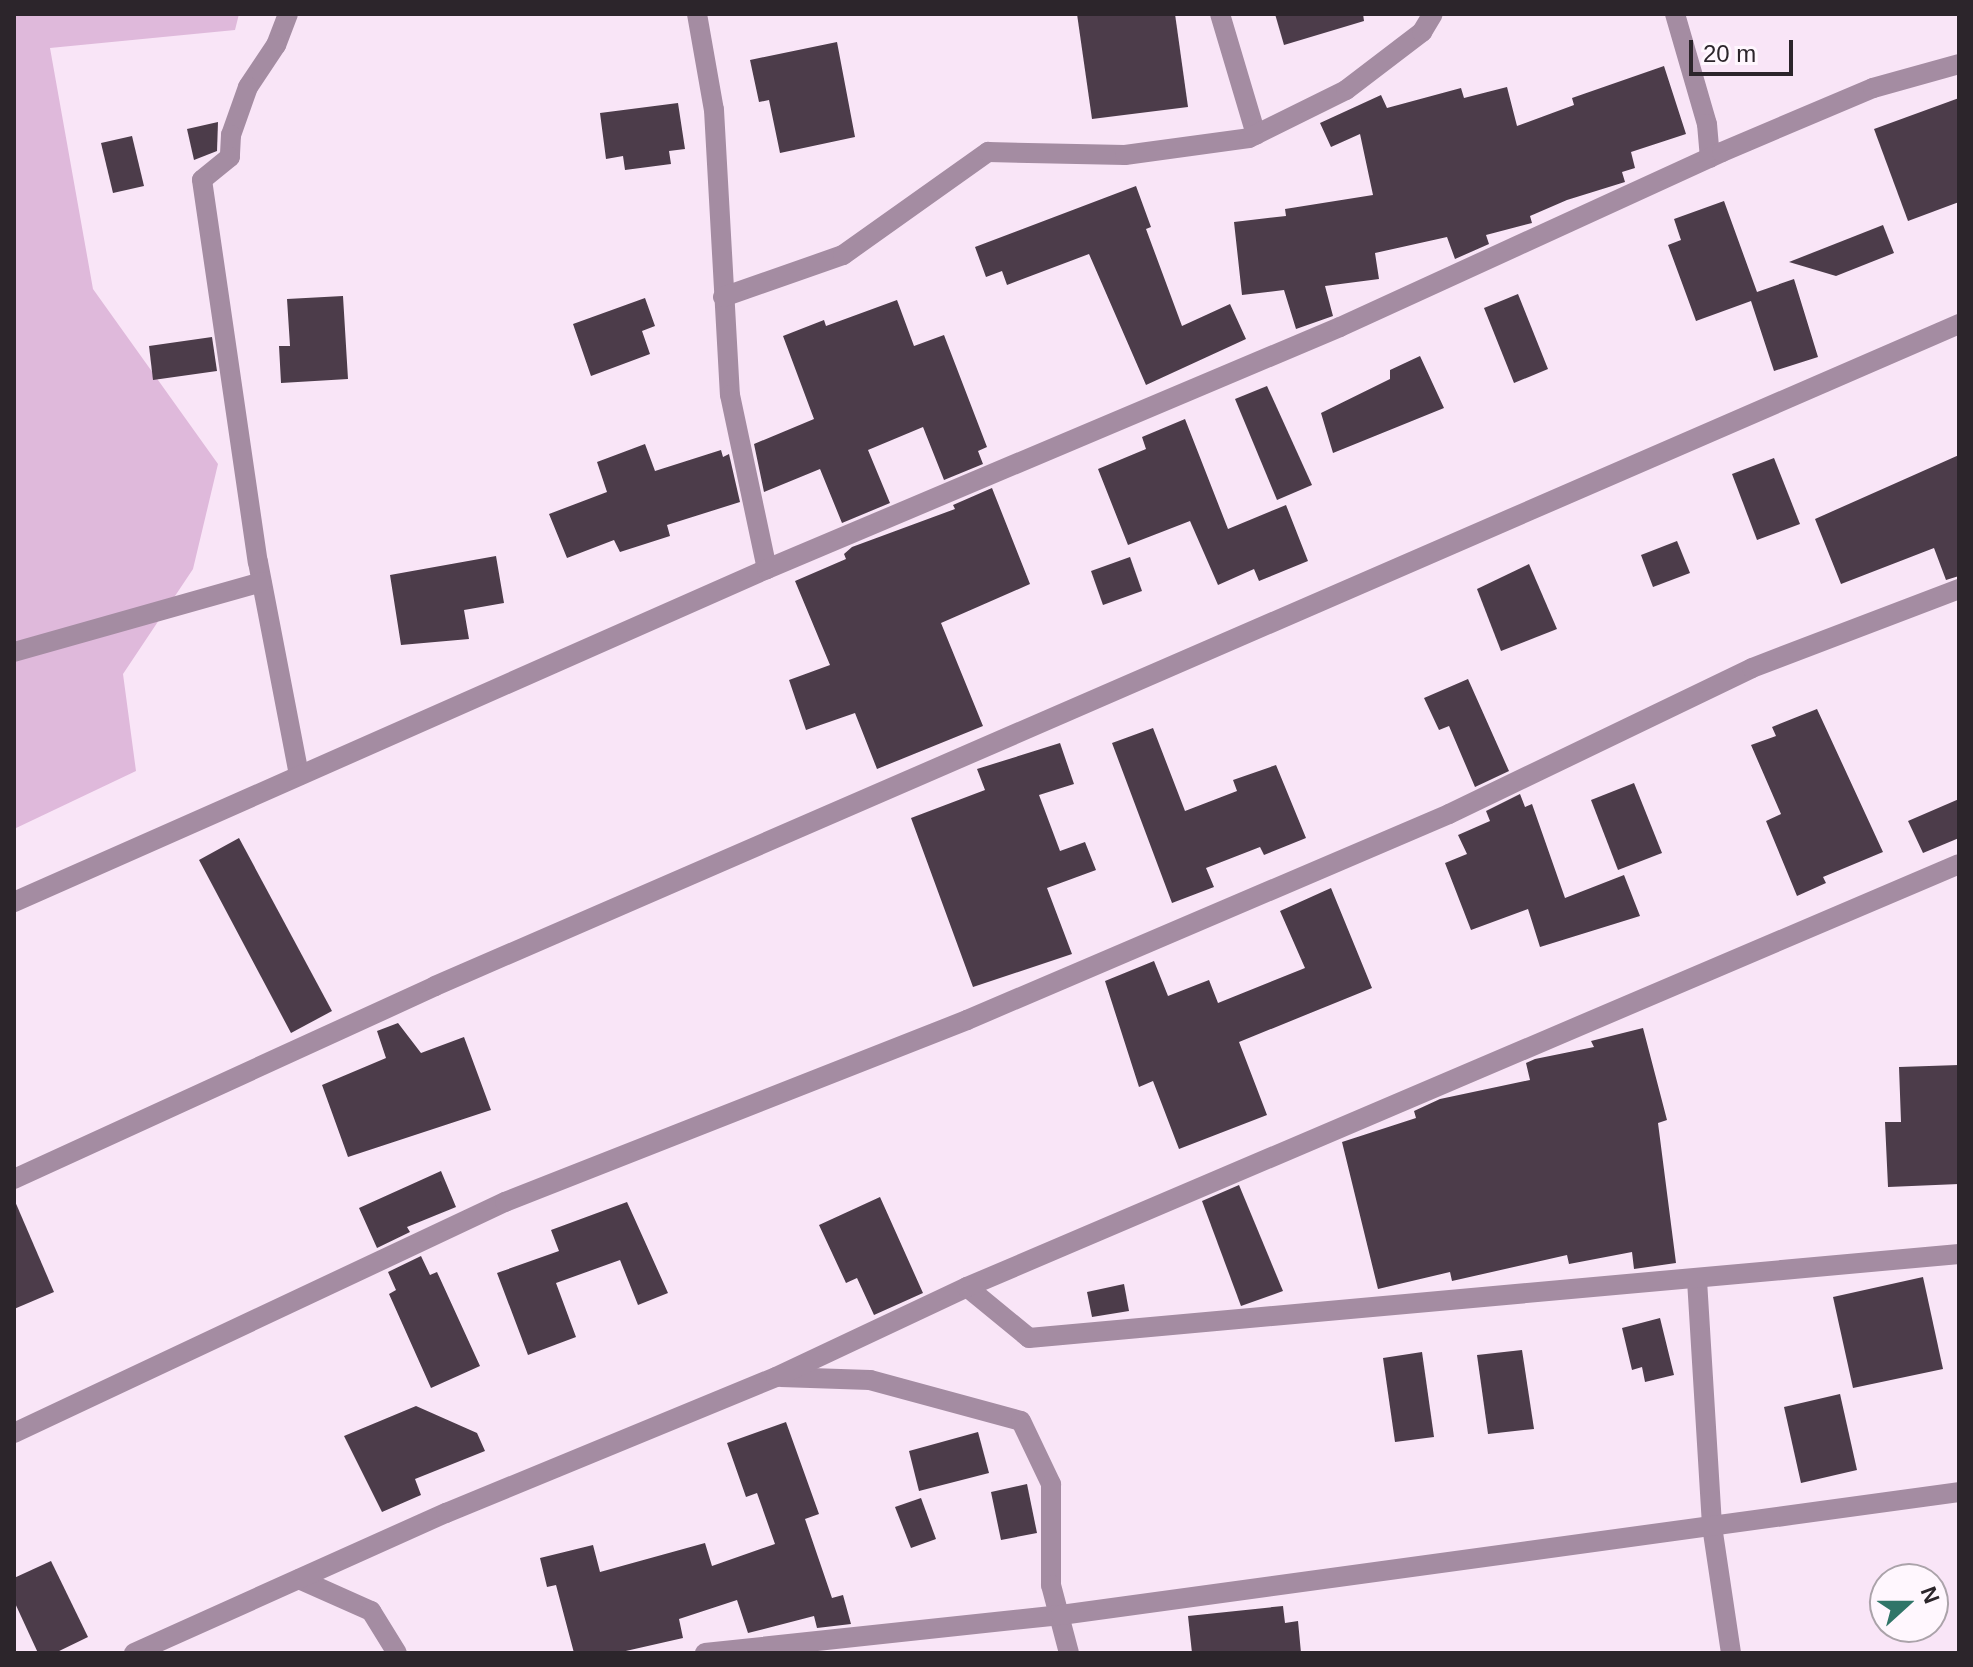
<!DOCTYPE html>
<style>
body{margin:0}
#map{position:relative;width:1973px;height:1667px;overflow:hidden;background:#f9e5f7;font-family:Arial,sans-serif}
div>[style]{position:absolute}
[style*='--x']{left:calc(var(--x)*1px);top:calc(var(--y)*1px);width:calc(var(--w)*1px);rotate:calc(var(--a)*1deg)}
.green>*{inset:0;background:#dfb9db}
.building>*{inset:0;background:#4c3c4a}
.street>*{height:20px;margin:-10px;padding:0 10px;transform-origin:10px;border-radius:10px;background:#a48ca2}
span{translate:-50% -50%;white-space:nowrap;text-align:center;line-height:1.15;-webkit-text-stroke:8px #fff7fe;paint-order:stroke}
.frame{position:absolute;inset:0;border:16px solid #2c252b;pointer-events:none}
.north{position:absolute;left:1869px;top:1563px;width:80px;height:80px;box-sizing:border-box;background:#fff7fe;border:2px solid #aba3aa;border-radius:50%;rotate:69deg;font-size:22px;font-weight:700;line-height:32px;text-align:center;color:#2c252b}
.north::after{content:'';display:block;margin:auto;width:28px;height:36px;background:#307568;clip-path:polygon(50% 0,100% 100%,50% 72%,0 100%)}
.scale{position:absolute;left:1689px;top:40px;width:104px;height:36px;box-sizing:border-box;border:4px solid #2c252b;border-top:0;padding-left:10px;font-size:24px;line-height:28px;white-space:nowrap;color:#2c252b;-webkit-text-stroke:6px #fff7fe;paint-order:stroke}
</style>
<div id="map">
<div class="green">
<i style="clip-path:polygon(14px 14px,239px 14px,235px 30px,50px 48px,93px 289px,218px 464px,193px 569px,123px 674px,136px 771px,14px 829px)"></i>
</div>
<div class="building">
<i style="clip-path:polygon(1077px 14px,1175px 14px,1188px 107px,1092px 119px)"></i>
<i style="clip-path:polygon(1275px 14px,1363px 14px,1364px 21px,1284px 45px)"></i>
<i style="clip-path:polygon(837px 42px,855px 137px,780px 153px,769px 100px,759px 102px,750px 60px)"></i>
<i style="clip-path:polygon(1664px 66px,1686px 134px,1631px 152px,1635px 168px,1622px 172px,1625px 182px,1567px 200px,1530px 216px,1532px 223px,1486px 235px,1489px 244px,1455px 259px,1447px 237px,1375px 253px,1379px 279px,1325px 286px,1333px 316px,1296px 329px,1284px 290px,1242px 295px,1234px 222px,1286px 216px,1285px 209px,1373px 195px,1360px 134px,1331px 147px,1320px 123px,1381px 95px,1387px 108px,1461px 88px,1464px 98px,1507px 87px,1517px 126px,1574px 105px,1572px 98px)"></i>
<i style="clip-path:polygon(1959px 98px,1959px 202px,1908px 221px,1874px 129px)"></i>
<i style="clip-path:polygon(678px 103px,685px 149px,669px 151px,671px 164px,625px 170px,623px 156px,606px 159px,600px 113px)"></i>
<i style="clip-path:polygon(218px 122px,217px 151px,194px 160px,187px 129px)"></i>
<i style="clip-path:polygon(132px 136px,144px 186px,113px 193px,101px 143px)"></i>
<i style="clip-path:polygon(1136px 186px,1151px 227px,1146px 229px,1182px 326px,1230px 304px,1246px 339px,1146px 385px,1089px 254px,1007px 285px,1002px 271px,986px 277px,975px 247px)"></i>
<i style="clip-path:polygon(1724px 201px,1757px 292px,1794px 279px,1818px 357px,1774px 371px,1751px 301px,1696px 321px,1668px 245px,1681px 240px,1674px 219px)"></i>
<i style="clip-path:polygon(1883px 225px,1894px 253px,1836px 276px,1789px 262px)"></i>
<i style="clip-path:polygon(1518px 294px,1548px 369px,1514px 383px,1484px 308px)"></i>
<i style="clip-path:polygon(343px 296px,348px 379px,281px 383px,279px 346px,290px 346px,287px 299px)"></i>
<i style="clip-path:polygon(645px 298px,655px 326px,642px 331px,650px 354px,591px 376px,573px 324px)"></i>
<i style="clip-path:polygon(897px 300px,914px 346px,944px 335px,987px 447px,978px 451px,983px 464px,944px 480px,923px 427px,868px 450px,890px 503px,842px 523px,820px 469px,764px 492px,754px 444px,814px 419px,783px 336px,824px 320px,826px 326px)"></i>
<i style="clip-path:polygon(212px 337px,217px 371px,153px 380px,149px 346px)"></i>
<i style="clip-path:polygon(1420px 356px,1444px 408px,1333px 453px,1321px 413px,1390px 379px,1390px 370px)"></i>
<i style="clip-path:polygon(1267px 386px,1312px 485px,1277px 500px,1235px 399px)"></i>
<i style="clip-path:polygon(1185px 419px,1228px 529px,1286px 505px,1308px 561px,1259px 581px,1254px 569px,1218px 585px,1190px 521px,1128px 545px,1098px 469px,1146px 449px,1142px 437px)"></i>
<i style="clip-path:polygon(645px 444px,655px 471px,721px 450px,723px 457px,729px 454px,740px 502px,667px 525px,670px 536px,620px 552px,614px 540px,567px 558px,549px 514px,607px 492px,597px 462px)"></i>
<i style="clip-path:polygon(1959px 455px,1959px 576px,1946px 580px,1934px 548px,1841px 584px,1815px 519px)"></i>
<i style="clip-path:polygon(1774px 458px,1800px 524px,1757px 540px,1732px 474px)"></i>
<i style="clip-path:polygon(992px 488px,1030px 584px,941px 623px,983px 726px,877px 769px,855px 713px,806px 730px,789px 680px,830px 665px,795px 581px,846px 559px,844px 554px,852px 547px,955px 509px,953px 505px)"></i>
<i style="clip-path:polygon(1677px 541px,1690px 573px,1653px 587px,1641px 555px)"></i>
<i style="clip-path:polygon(496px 556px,504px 603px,464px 610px,469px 639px,401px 645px,390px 575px)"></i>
<i style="clip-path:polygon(1130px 557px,1142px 591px,1103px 605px,1091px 571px)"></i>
<i style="clip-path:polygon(1529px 564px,1557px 629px,1501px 651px,1477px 589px)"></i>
<i style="clip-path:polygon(1468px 679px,1509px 771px,1475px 787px,1449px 726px,1439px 730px,1424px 698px)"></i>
<i style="clip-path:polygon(1817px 709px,1883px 852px,1823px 877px,1826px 883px,1797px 896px,1766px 821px,1781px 814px,1751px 745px,1776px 736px,1772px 727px)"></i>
<i style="clip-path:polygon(1153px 728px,1185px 811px,1237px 791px,1233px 780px,1276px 765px,1306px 838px,1264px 855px,1260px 847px,1206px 868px,1214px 887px,1172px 903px,1112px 743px)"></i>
<i style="clip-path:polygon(1060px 743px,1074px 784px,1039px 795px,1060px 851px,1085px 842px,1096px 870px,1047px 888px,1072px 954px,973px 987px,911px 818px,985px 790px,977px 769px)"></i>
<i style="clip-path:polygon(1634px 783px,1662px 853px,1618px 870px,1591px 800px)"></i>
<i style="clip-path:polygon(1520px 794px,1525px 807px,1532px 804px,1565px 898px,1624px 875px,1640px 916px,1540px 947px,1528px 909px,1471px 930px,1445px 863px,1467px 854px,1458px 835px,1490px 821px,1486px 811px)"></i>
<i style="clip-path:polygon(1959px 799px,1959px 838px,1923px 853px,1908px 821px)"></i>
<i style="clip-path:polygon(239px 838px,332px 1011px,291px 1033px,199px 860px)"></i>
<i style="clip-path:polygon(1331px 888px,1372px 988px,1239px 1042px,1267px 1115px,1179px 1149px,1153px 1081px,1139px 1087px,1105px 981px,1154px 961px,1168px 996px,1209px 980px,1218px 1003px,1305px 968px,1280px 911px)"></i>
<i style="clip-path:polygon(398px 1023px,421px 1053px,464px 1037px,491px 1110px,348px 1157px,322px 1085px,386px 1058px,377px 1031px)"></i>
<i style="clip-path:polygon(1643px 1028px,1667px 1120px,1658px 1123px,1676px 1263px,1634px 1269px,1632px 1252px,1569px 1264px,1567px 1255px,1452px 1281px,1450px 1272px,1378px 1289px,1342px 1142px,1416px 1118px,1414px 1111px,1440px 1099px,1530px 1080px,1526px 1063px,1535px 1059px,1594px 1047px,1591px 1041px)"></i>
<i style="clip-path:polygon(1959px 1065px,1959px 1184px,1888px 1187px,1885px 1122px,1901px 1122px,1899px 1067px)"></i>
<i style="clip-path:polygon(441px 1171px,456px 1207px,407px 1227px,410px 1232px,377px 1248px,359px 1208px)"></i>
<i style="clip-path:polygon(1239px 1185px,1283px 1291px,1241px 1306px,1202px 1201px)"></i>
<i style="clip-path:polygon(880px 1197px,923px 1293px,874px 1315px,857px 1278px,846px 1283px,819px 1225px)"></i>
<i style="clip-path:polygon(14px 1199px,54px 1292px,14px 1309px)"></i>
<i style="clip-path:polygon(627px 1202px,668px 1293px,638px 1305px,620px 1260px,556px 1283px,576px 1337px,528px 1355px,497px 1273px,559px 1251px,551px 1230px)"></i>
<i style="clip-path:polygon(421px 1256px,430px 1275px,437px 1272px,480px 1366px,431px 1388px,389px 1294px,396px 1290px,388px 1272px)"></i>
<i style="clip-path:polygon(1923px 1277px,1943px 1369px,1853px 1388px,1833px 1297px)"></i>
<i style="clip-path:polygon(1124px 1284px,1129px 1311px,1092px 1317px,1087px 1292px)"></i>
<i style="clip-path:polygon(1660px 1318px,1674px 1375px,1645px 1382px,1642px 1367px,1632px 1370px,1622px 1328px)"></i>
<i style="clip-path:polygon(1522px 1350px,1534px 1429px,1488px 1434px,1477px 1355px)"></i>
<i style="clip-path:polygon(1422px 1352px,1434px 1437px,1395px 1442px,1383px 1358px)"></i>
<i style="clip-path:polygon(1840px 1394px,1857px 1470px,1801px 1483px,1784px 1407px)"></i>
<i style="clip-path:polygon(416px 1406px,477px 1433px,485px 1451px,415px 1479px,421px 1495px,382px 1512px,344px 1436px)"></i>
<i style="clip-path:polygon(786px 1422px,819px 1514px,805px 1519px,832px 1598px,843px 1595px,851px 1624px,817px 1628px,814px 1616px,748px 1633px,737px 1600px,679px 1619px,683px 1638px,617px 1653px,574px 1653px,556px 1585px,547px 1587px,540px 1558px,593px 1545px,600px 1572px,705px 1543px,712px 1566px,775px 1544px,757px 1493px,746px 1497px,727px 1443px)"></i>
<i style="clip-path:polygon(978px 1432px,989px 1473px,919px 1491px,909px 1451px)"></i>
<i style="clip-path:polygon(1027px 1484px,1037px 1533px,1001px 1540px,991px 1492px)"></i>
<i style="clip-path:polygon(921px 1498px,936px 1539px,911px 1548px,895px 1507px)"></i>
<i style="clip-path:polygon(51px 1561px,88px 1637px,55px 1653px,38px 1653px,14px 1601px,14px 1578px)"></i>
<i style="clip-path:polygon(1283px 1606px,1285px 1623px,1298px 1621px,1301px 1653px,1192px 1653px,1188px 1616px)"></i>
</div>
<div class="street">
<i style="--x:288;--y:14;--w:33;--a:111"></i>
<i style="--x:276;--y:45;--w:50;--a:123.7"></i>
<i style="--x:248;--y:87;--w:51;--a:109.5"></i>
<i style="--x:231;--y:135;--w:22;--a:93"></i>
<i style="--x:230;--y:157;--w:36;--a:141"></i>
<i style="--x:202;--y:180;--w:386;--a:81.7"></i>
<i style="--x:258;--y:562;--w:217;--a:79.1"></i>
<i style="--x:697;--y:14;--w:97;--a:80"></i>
<i style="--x:714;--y:110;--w:285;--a:86.8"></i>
<i style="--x:730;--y:395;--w:178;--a:78"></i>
<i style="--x:1220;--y:14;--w:126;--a:73.4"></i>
<i style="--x:1675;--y:14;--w:115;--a:73.8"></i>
<i style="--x:1707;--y:124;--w:34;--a:85"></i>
<i style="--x:723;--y:297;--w:127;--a:-19.3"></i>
<i style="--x:843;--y:255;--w:178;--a:-35.4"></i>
<i style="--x:988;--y:152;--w:137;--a:1.3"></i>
<i style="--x:1125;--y:155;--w:125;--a:-7.8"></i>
<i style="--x:1249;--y:138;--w:108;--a:-26.3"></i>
<i style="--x:1346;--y:90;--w:96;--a:-37.3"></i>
<i style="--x:1422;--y:32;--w:21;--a:-59"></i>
<i style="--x:14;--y:652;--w:257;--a:-15.8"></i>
<i style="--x:14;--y:902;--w:823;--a:-23.86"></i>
<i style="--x:767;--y:569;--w:622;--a:-22.9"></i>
<i style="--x:1340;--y:327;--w:420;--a:-24.6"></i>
<i style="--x:1722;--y:152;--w:164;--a:-23"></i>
<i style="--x:1873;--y:88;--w:89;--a:-15.6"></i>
<i style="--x:14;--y:1179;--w:463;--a:-24.6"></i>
<i style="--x:435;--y:986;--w:1662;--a:-23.48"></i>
<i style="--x:1697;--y:1280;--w:246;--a:86.5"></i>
<i style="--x:1712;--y:1526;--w:128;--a:81.5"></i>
<i style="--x:967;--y:1287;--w:80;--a:39.4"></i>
<i style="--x:1029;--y:1338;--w:934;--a:-5.16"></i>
<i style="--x:781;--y:1377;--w:89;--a:1.9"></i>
<i style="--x:870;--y:1380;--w:156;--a:15.2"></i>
<i style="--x:1021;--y:1421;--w:70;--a:64.5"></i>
<i style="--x:1051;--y:1484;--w:101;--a:90"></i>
<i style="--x:1051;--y:1585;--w:70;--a:75.2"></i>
<i style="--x:14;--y:1433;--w:543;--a:-25.2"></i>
<i style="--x:505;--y:1202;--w:497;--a:-21.5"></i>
<i style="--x:967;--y:1020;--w:524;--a:-23.14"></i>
<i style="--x:1449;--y:814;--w:336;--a:-25.7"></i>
<i style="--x:1752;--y:668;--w:222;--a:-20.9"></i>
<i style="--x:299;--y:1579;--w:79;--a:24"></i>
<i style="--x:371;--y:1611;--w:49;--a:58.2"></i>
<i style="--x:134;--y:1653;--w:342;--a:-24.2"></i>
<i style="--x:446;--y:1513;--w:357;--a:-22.4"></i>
<i style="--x:776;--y:1377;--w:211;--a:-25.2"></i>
<i style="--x:967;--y:1287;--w:1078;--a:-23.09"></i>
<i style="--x:705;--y:1653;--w:358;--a:-6.1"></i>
<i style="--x:1061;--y:1615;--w:906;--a:-7.8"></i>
</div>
<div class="frame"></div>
<div class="north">N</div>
<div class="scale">20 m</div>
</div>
